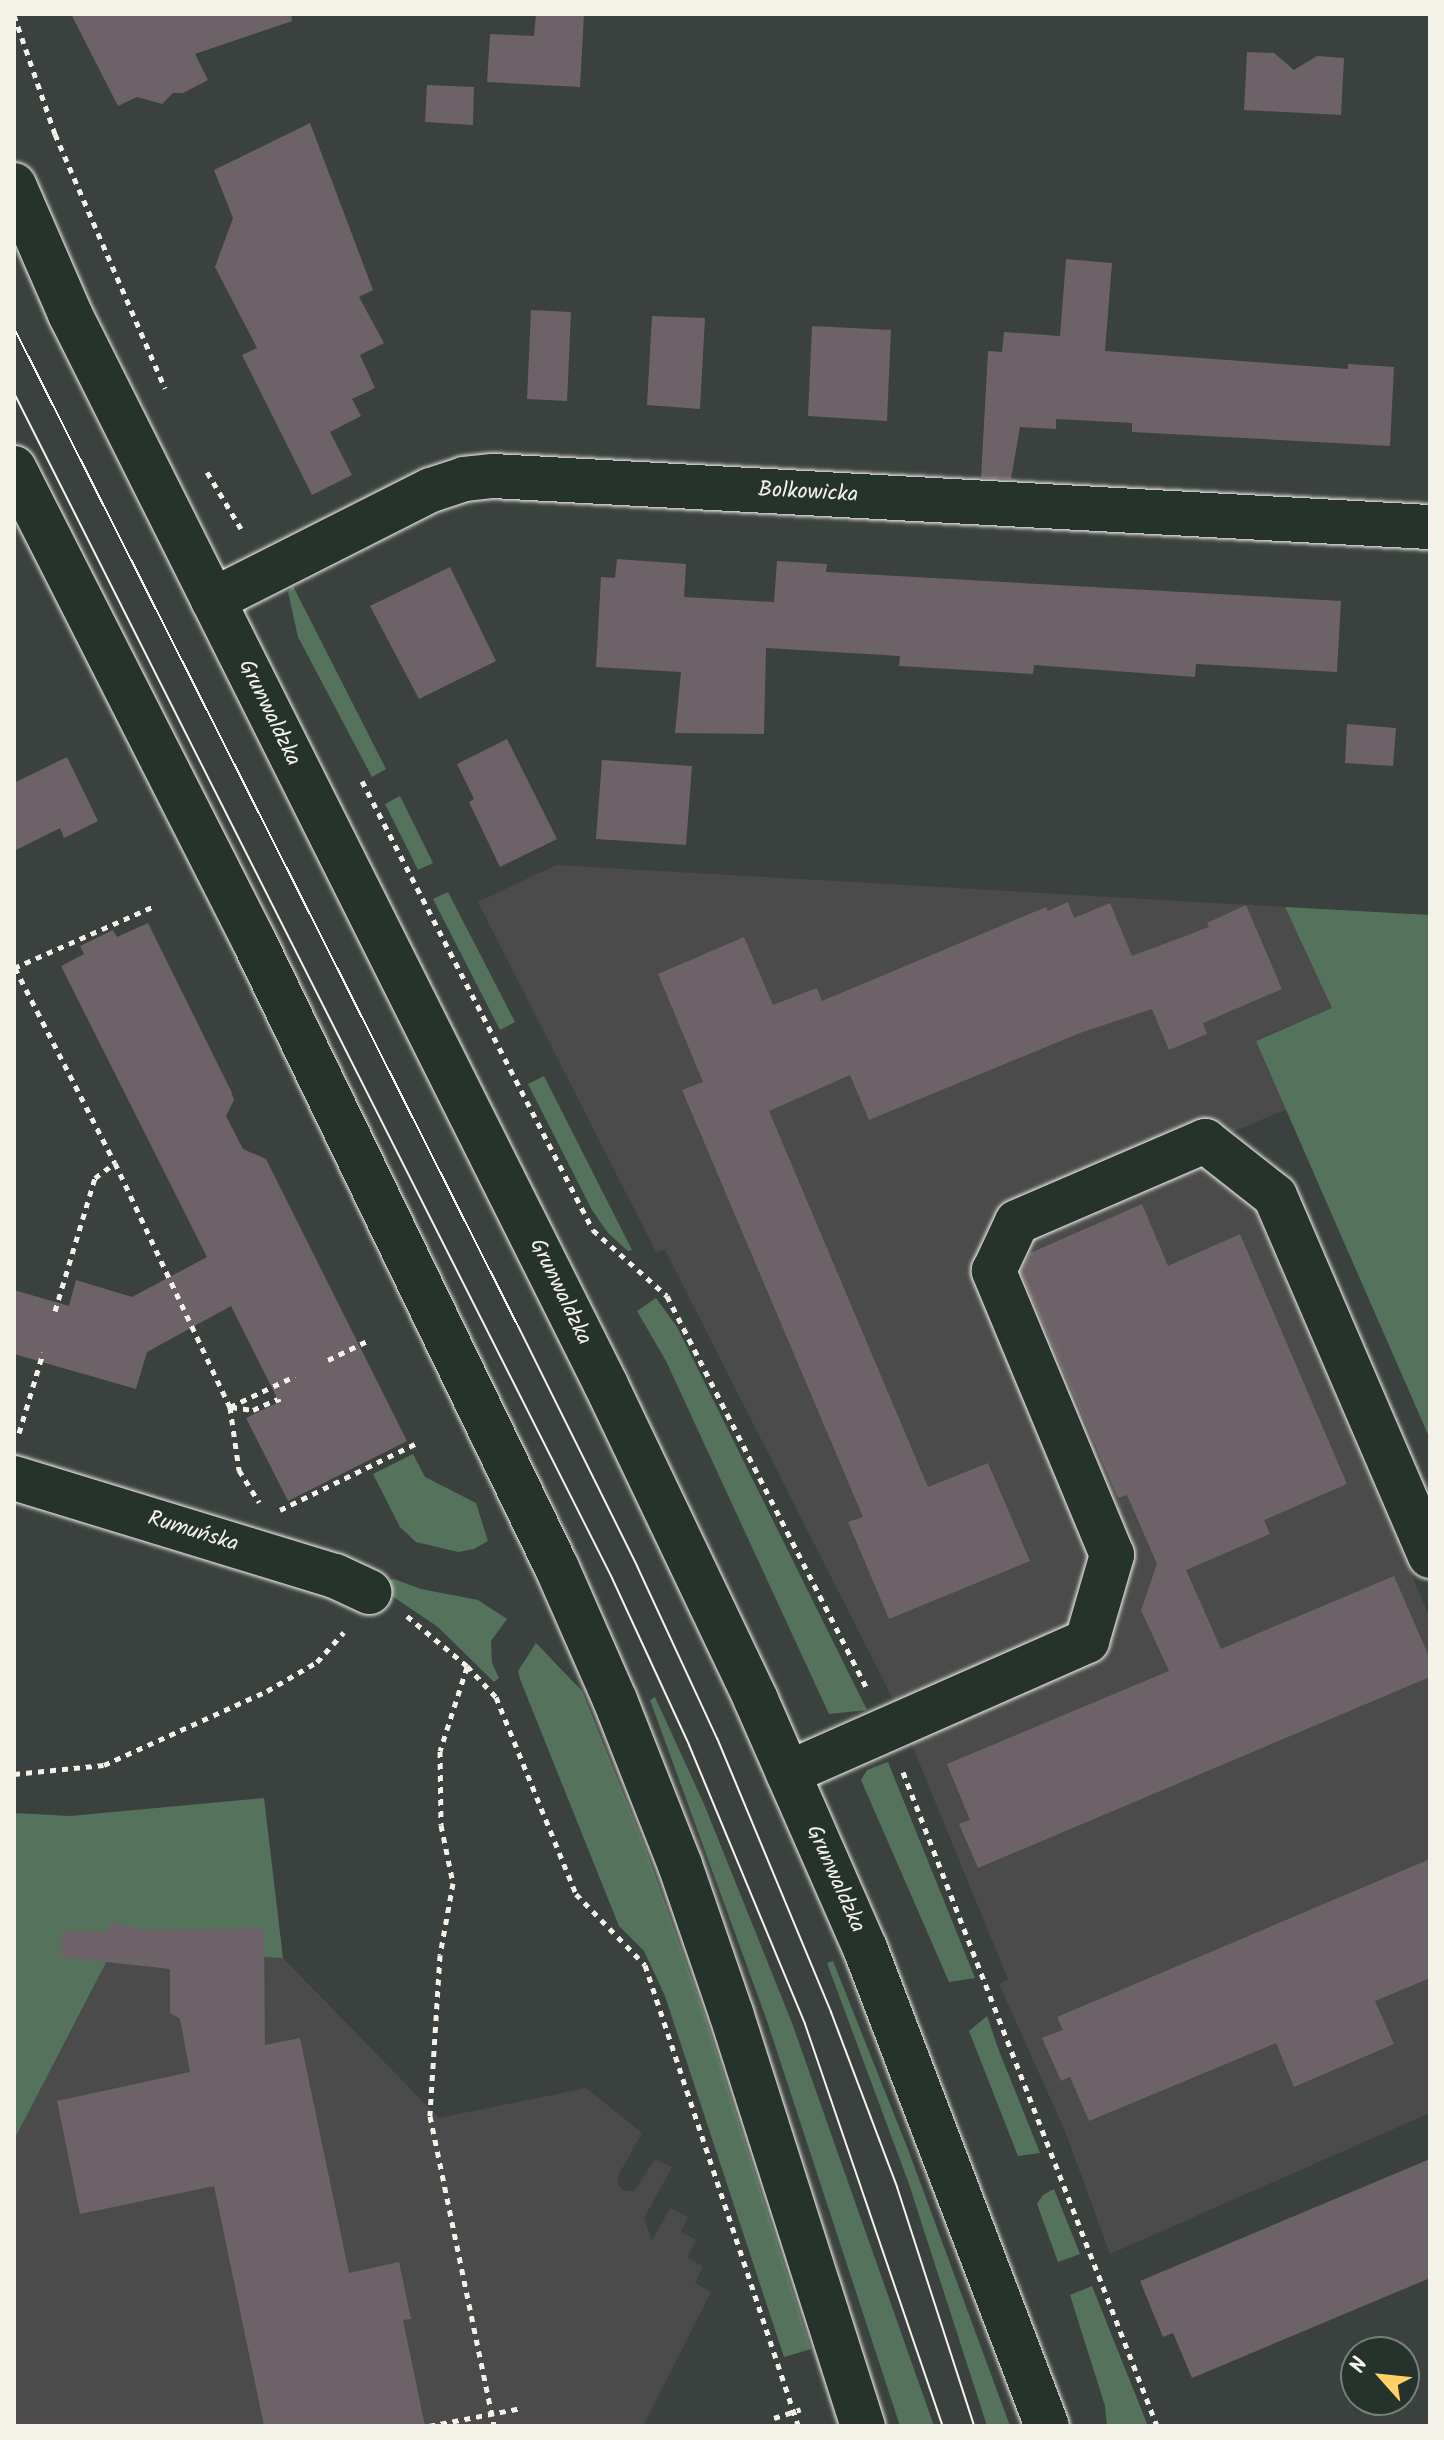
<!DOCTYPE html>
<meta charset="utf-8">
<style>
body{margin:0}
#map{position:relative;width:1444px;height:2440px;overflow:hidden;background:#3b413e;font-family:Kalam,sans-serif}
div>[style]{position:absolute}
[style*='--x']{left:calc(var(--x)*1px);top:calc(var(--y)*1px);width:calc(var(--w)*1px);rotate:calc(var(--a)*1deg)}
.built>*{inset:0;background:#4a4b4a}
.green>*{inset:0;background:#55735c}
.building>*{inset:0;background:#6d6267}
.path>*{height:5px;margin-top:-2.5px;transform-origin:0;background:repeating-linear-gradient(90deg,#f4f1e8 0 6px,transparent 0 12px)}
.roads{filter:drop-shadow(0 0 2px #f4f1e8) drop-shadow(0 0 2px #f4f1e8)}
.minor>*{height:44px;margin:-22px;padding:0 22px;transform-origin:22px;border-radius:22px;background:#26332d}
.tertiary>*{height:44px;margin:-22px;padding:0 22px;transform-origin:22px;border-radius:22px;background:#26332d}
.tram>*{height:2px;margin:-1px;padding:0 1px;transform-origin:1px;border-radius:1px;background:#f4f1e8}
span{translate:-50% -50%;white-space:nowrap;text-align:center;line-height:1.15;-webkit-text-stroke:8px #26332d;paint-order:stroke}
.street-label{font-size:22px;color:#f4f1e8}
.frame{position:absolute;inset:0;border:16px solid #f4f1e8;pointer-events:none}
.north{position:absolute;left:1340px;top:2336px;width:80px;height:80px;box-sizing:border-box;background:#26332d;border:2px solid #787f78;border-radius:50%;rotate:297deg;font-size:22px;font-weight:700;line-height:32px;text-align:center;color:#f4f1e8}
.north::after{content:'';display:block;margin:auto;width:28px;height:36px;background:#ffd166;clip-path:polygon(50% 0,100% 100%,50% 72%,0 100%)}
</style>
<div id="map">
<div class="built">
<i style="clip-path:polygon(556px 865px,1285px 907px,1333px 1008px,1256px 1040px,1287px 1109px,1223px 1136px,1430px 1618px,1430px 2113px,1110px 2254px,1065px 2131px,999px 1984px,1008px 1979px,893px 1699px,665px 1250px,656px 1252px,478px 902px)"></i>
<i style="clip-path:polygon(113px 1948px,283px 1958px,439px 2118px,586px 2088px,642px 2133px,618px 2176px,618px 2185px,624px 2191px,634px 2191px,655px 2159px,672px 2167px,644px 2218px,652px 2241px,670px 2208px,688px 2217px,681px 2232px,696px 2240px,687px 2258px,703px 2266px,695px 2283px,711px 2292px,643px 2426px,14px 2426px,14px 2140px)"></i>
</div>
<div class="green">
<i style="clip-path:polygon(293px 586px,386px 769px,372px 777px,298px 637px,288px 592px)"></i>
<i style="clip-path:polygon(400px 796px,433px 863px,418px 870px,385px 804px)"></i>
<i style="clip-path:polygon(448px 892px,515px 1022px,500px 1030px,433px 899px)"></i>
<i style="clip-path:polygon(1285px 907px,1430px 915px,1430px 1439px,1256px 1041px,1332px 1008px)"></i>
<i style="clip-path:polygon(544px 1076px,632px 1250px,628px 1251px,608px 1233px,592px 1210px,528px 1084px)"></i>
<i style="clip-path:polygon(656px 1298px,677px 1327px,867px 1710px,829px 1714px,666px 1361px,637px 1311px)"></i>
<i style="clip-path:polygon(413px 1454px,425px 1477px,476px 1503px,488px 1541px,474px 1549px,458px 1552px,416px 1542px,400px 1527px,373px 1474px)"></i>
<i style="clip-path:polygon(394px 1579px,421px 1589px,478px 1600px,507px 1619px,491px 1641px,492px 1663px,499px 1678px,494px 1682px,438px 1627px,374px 1584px)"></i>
<i style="clip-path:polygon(536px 1643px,582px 1691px,647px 1852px,705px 2016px,811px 2349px,784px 2357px,665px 1996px,644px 1951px,619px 1926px,520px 1679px,518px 1671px)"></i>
<i style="clip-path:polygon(655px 1697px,704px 1804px,792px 2023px,934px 2426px,900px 2426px,767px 2021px,650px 1700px)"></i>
<i style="clip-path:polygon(888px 1762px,975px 1978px,949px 1982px,861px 1780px,867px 1770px)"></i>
<i style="clip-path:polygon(264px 1798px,283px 1958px,113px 1949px,14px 2140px,14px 1813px,70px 1816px)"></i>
<i style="clip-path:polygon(833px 1961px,909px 2152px,1010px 2426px,987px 2426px,909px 2184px,827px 1963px)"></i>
<i style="clip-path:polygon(987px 2016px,999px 2051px,1040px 2153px,1018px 2156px,969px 2031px)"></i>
<i style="clip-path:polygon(1054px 2189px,1080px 2254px,1058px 2262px,1037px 2204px,1043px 2195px)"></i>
<i style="clip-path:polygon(1092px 2286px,1148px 2426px,1107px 2426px,1105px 2406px,1070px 2295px)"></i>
</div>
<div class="building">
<i style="clip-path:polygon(71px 14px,291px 14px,292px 21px,195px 54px,208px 80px,183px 93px,173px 93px,162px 104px,137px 97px,118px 106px)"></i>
<i style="clip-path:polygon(536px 14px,584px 14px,580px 87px,487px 82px,490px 34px,534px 36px)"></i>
<i style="clip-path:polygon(1247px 52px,1274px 53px,1294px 70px,1317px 56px,1344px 58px,1341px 115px,1244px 110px)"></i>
<i style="clip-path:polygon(427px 85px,474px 87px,473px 125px,425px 122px)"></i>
<i style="clip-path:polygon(310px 123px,373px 290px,359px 297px,384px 343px,360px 355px,375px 388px,352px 399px,361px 416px,330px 432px,352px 475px,312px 495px,242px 355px,257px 348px,215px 267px,233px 218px,214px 170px)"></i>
<i style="clip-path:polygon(1066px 259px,1112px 263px,1105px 351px,1348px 369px,1348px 364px,1394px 367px,1390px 446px,1132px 432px,1132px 423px,1056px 419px,1056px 429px,1020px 427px,1011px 479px,981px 478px,988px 351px,1002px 352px,1004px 332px,1060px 336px)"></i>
<i style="clip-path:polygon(531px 310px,571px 312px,567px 401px,527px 399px)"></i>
<i style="clip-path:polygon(652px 316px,705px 318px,700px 409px,647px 405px)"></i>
<i style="clip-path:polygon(812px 326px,891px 330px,887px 421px,808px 416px)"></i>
<i style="clip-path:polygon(617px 559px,686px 564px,684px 597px,774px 602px,777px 561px,827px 564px,826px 572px,1341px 601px,1337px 672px,1196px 664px,1195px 677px,1034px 665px,1033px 674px,899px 666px,900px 656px,766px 648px,764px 734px,675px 733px,681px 672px,596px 667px,601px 577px,615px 578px)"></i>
<i style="clip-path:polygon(450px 567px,496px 661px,419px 699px,370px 606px)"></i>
<i style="clip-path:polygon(1347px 724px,1396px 728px,1393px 766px,1345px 763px)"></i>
<i style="clip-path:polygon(507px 739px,557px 839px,500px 867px,469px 802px,474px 799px,457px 764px)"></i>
<i style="clip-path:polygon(67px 757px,98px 821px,64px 838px,60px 828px,14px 851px,14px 783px)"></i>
<i style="clip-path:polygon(602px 760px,692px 766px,686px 845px,596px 839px)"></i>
<i style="clip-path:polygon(1068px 902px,1074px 918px,1110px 903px,1132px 956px,1209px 927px,1207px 923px,1246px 905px,1282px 989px,1203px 1023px,1207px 1034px,1169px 1050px,1152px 1009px,1080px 1033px,869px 1120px,850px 1075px,769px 1111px,928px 1487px,988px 1463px,1030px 1561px,889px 1619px,848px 1522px,863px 1517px,682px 1090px,703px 1082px,658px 974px,744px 937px,773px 1005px,817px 988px,822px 1001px,1046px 907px,1048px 911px)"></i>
<i style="clip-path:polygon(148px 923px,231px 1091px,234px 1100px,226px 1116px,243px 1149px,266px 1159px,407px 1441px,288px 1501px,246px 1418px,279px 1402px,231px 1306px,147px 1352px,136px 1389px,14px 1354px,14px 1290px,69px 1306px,76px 1280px,132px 1297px,207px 1257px,61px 966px,84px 954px,80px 946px,113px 930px,117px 937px)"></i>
<i style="clip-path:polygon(1142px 1204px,1168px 1266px,1240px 1234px,1347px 1484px,1264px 1520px,1270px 1534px,1186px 1570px,1221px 1649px,1394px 1576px,1430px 1659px,1430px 1677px,978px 1868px,959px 1824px,970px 1820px,947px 1764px,1169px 1671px,1141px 1610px,1157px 1564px,1127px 1495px,1118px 1498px,1021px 1272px,1030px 1253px)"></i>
<i style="clip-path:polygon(1430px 1859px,1430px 1978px,1375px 2001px,1394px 2044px,1294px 2087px,1276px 2043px,1089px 2121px,1070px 2077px,1061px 2081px,1042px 2038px,1063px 2030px,1057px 2017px)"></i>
<i style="clip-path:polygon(111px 1922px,142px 1930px,264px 1928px,265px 2045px,300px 2038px,349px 2273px,399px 2262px,411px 2319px,403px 2320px,425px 2426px,264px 2426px,214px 2186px,80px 2214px,57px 2101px,190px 2072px,180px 2019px,170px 2013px,170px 1969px,61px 1957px,62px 1931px,106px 1931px)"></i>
<i style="clip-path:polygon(1430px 2159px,1430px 2278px,1192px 2378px,1173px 2333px,1163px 2337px,1140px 2281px)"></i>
</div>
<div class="path">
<i style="--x:14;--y:15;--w:126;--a:71"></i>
<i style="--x:55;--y:134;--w:277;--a:66.6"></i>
<i style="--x:207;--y:472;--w:70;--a:59"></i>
<i style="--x:362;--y:781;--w:505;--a:62.78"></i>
<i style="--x:593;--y:1230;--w:99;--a:41.7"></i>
<i style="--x:667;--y:1296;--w:438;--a:63"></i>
<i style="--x:14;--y:968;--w:151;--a:-23.8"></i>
<i style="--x:15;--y:968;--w:219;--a:62.9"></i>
<i style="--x:115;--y:1163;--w:270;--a:64.8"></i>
<i style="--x:230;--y:1407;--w:64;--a:81.9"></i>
<i style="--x:239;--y:1470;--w:38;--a:58"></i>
<i style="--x:55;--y:1311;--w:139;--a:-73.3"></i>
<i style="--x:95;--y:1178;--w:25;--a:-37"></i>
<i style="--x:328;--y:1360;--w:43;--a:-26"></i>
<i style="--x:230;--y:1407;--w:72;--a:-25.5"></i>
<i style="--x:231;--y:1407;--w:22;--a:8"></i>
<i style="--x:253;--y:1410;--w:27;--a:-24"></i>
<i style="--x:278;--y:1399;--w:3;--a:72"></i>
<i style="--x:19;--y:1433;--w:84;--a:-73.3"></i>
<i style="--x:280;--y:1510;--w:153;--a:-26.1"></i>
<i style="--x:407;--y:1616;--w:78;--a:39.8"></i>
<i style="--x:467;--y:1666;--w:42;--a:46.9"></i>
<i style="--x:496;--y:1697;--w:213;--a:67.9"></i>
<i style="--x:576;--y:1894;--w:99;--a:45.8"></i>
<i style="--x:645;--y:1965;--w:486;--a:71.6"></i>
<i style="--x:467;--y:1667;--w:88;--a:107.8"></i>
<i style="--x:440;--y:1751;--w:74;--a:89.2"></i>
<i style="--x:441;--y:1825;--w:59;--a:78.3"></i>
<i style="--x:453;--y:1883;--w:73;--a:100.2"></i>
<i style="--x:440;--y:1955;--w:161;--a:93.6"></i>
<i style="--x:430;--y:2116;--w:317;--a:78.3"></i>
<i style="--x:903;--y:1772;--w:702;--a:68.77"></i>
<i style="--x:14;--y:1774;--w:90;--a:-5.7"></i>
<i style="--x:104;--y:1765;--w:179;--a:-24.4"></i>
<i style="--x:267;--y:1691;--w:58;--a:-30.1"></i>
<i style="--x:317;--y:1662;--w:40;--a:-48"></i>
<i style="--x:774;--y:2418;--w:28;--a:-18"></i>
<i style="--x:429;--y:2426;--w:95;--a:-11"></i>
</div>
<div class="roads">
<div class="minor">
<i style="--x:213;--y:600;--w:244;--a:-26.8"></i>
<i style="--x:431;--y:490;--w:35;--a:-18"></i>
<i style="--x:464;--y:479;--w:29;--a:-6"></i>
<i style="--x:493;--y:476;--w:938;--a:3.12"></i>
<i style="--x:14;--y:1478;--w:336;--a:17"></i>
<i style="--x:335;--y:1576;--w:38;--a:25"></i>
<i style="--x:788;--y:1773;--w:327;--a:-23.8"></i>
<i style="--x:1087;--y:1641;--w:90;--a:-73.8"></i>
<i style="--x:1112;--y:1555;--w:308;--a:-112.6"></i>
<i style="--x:994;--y:1271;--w:54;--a:-64.9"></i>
<i style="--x:1017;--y:1222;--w:205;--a:-23.3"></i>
<i style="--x:1205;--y:1141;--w:89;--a:38.2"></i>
<i style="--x:1275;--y:1196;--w:392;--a:66.7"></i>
</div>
<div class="tertiary">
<i style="--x:14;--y:185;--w:141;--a:66.5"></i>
<i style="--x:70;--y:314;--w:1198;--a:63.41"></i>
<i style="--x:606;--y:1385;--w:349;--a:64.5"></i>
<i style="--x:756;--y:1700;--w:271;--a:66.3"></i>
<i style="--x:865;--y:1948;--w:511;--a:69.16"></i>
<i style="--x:14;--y:468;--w:530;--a:63.1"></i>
<i style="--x:254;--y:941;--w:696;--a:64.21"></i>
<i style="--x:557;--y:1568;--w:144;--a:66.3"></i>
<i style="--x:615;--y:1700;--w:177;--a:68.5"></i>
<i style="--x:680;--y:1865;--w:157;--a:71"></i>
<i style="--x:731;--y:2013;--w:434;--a:72.3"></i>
</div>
</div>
<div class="tram">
<i style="--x:14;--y:328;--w:1118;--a:63.21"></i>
<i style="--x:518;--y:1326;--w:268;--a:63.6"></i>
<i style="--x:637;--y:1566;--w:190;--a:65.1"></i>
<i style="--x:717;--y:1738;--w:297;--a:67.4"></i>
<i style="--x:831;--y:2012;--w:187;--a:69.3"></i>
<i style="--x:897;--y:2187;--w:251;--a:72.1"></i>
<i style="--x:14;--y:393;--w:1327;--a:63.22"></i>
<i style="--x:612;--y:1578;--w:184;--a:65.2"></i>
<i style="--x:689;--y:1745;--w:302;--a:67.4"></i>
<i style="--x:805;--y:2024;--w:425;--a:71.1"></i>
</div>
<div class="street-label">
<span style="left:808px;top:493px;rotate:3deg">Bolkowicka</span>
<span style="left:269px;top:713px;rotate:64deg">Grunwaldzka</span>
<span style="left:560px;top:1292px;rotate:64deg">Grunwaldzka</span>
<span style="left:193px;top:1532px;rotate:17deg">Rumuńska</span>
<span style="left:835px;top:1879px;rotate:66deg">Grunwaldzka</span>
</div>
<div class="frame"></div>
<div class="north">N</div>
</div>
